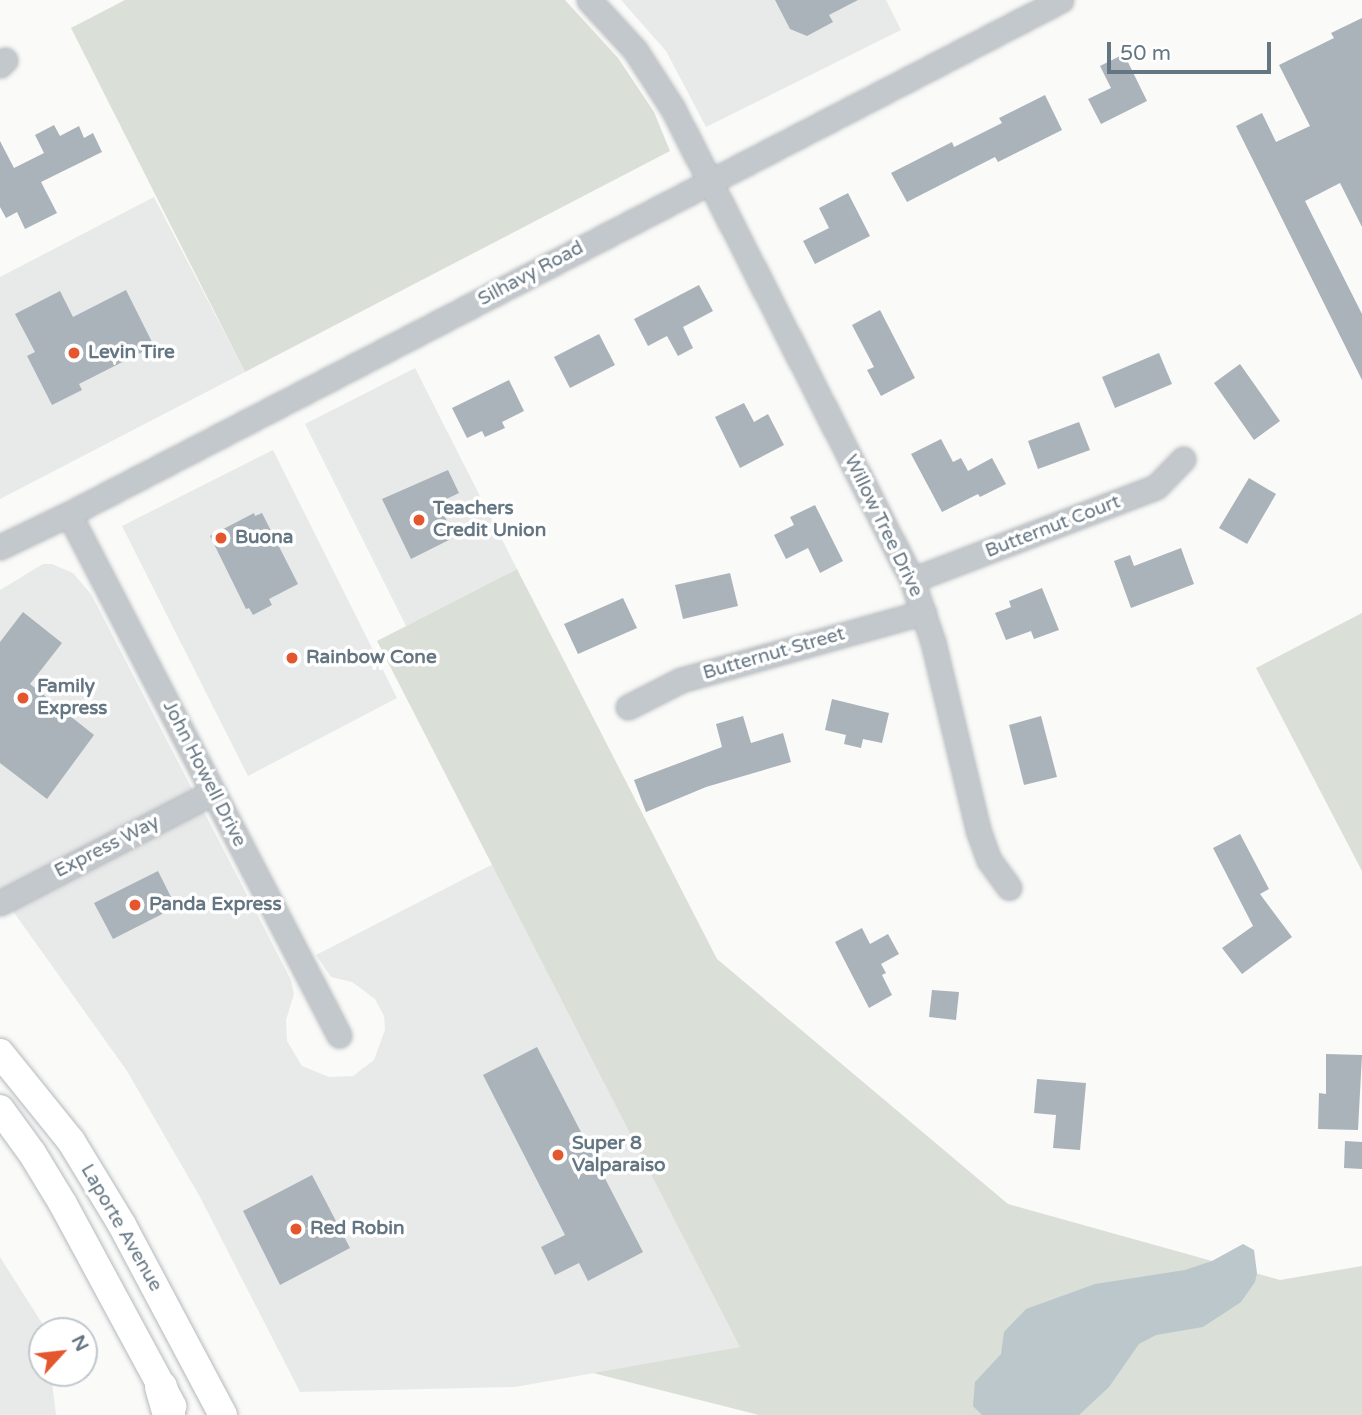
<!DOCTYPE html>
<style>
body{margin:0}
#map{position:relative;width:1362px;height:1415px;overflow:hidden;background:#fafaf8;font-family:"Varela Round",sans-serif}
div>[style]{position:absolute}
[style*='--x']{left:calc(var(--x)*1px);top:calc(var(--y)*1px);width:calc(var(--w)*1px);rotate:calc(var(--a)*1deg)}
.built>*{inset:0;background:#e8e9e9}
.green>*{inset:0;background:#dadfd7}
.water>*{inset:0;background:#bbc7cb}
.building>*{inset:0;background:#aab3b9}
.roads{filter:drop-shadow(0 0 2px #b5babe) drop-shadow(0 0 2px #b5babe)}
.minor>*{height:23px;margin:-11.5px;padding:0 11.5px;transform-origin:11.5px;border-radius:11.5px;background:#c3c8cc}
.major>*{height:28px;margin:-14px;padding:0 14px;transform-origin:14px;border-radius:14px;background:#fff}
.highway>*{height:32px;margin:-16px;padding:0 16px;transform-origin:16px;border-radius:16px;background:#fff}
.dots>*{width:19px;height:19px;translate:-50% -50%;box-sizing:border-box;border:4px solid #fff;border-radius:50%}
span{translate:-50% -50%;white-space:nowrap;text-align:center;line-height:1.15;-webkit-text-stroke:7px #fff;paint-order:stroke}
.street-label{font-size:19px;color:#657683}
.poi-label{font-size:19px;color:#657683;font-weight:700}
.left{translate:0 -50%;text-align:left}
.north{position:absolute;left:28px;top:1317px;width:70px;height:70px;box-sizing:border-box;background:#fff;border:2px solid #c1c8cd;border-radius:50%;rotate:63deg;font-size:19px;font-weight:700;line-height:28px;text-align:center;color:#657683}
.north::after{content:'';display:block;margin:auto;width:24px;height:32px;background:#e4572e;clip-path:polygon(50% 0,100% 100%,50% 72%,0 100%)}
.scale{position:absolute;left:1107px;top:42px;width:164px;height:32px;box-sizing:border-box;border:4px solid #657683;border-top:0;padding-left:9px;font-size:21px;line-height:24px;white-space:nowrap;color:#657683;-webkit-text-stroke:5px #fff;paint-order:stroke}
</style>
<div id="map">
<div class="built">
<i style="clip-path:polygon(621px 0,886px 0,901px 30px,706px 127px,666px 51px)"></i>
<i style="clip-path:polygon(154px 197px,245px 372px,0 499px,0 277px)"></i>
<i style="clip-path:polygon(415px 368px,517px 569px,406px 626px,305px 424px)"></i>
<i style="clip-path:polygon(273px 450px,397px 698px,248px 776px,122px 526px)"></i>
<i style="clip-path:polygon(43px 564px,52px 564px,73px 573px,91px 594px,291px 980px,294px 994px,286px 1020px,287px 1041px,302px 1066px,329px 1077px,353px 1076px,374px 1060px,385px 1030px,384px 1016px,375px 999px,352px 982px,331px 977px,316px 955px,493px 864px,741px 1347px,515px 1387px,300px 1392px,200px 1197px,127px 1071px,0 893px,0 590px)"></i>
<i style="clip-path:polygon(0 1257px,47px 1331px,42px 1331px,42px 1373px,51px 1373px,56px 1415px,0 1415px)"></i>
</div>
<div class="green">
<i style="clip-path:polygon(125px 0,565px 0,618px 58px,654px 112px,670px 151px,245px 372px,71px 28px)"></i>
<i style="clip-path:polygon(517px 569px,717px 959px,1008px 1204px,1280px 1280px,1362px 1266px,1362px 1415px,759px 1415px,593px 1373px,740px 1347px,377px 641px)"></i>
<i style="clip-path:polygon(1362px 613px,1362px 871px,1256px 668px)"></i>
</div>
<div class="water">
<i style="clip-path:polygon(1243px 1244px,1254px 1250px,1257px 1273px,1255px 1282px,1241px 1302px,1203px 1327px,1156px 1335px,1139px 1344px,1109px 1387px,1079px 1415px,982px 1415px,973px 1406px,975px 1382px,1001px 1354px,1004px 1332px,1026px 1309px,1095px 1284px,1185px 1270px,1212px 1261px)"></i>
</div>
<div class="building">
<i style="clip-path:polygon(775px 0,858px 0,829px 15px,833px 22px,807px 36px,790px 29px)"></i>
<i style="clip-path:polygon(1362px 18px,1362px 227px,1340px 183px,1305px 201px,1362px 314px,1362px 380px,1236px 126px,1262px 113px,1276px 142px,1310px 126px,1279px 65px,1334px 38px,1331px 33px)"></i>
<i style="clip-path:polygon(1124px 54px,1147px 101px,1101px 124px,1088px 99px,1111px 88px,1100px 66px)"></i>
<i style="clip-path:polygon(1045px 95px,1062px 130px,998px 162px,995px 157px,907px 202px,891px 173px,952px 142px,954px 147px,1002px 123px,999px 118px)"></i>
<i style="clip-path:polygon(54px 125px,60px 136px,79px 126px,84px 138px,93px 133px,102px 152px,41px 182px,57px 213px,25px 229px,17px 212px,6px 218px,0 207px,0 141px,14px 168px,44px 153px,35px 135px)"></i>
<i style="clip-path:polygon(848px 193px,870px 236px,815px 264px,803px 241px,829px 228px,819px 208px)"></i>
<i style="clip-path:polygon(699px 285px,713px 311px,683px 327px,693px 348px,678px 356px,667px 336px,648px 346px,634px 319px)"></i>
<i style="clip-path:polygon(126px 290px,154px 346px,79px 384px,82px 390px,52px 405px,27px 356px,35px 352px,15px 314px,60px 291px,73px 317px)"></i>
<i style="clip-path:polygon(880px 310px,915px 378px,881px 396px,867px 370px,874px 367px,852px 325px)"></i>
<i style="clip-path:polygon(599px 334px,615px 365px,570px 388px,554px 357px)"></i>
<i style="clip-path:polygon(1159px 353px,1172px 384px,1115px 408px,1102px 377px)"></i>
<i style="clip-path:polygon(1240px 364px,1280px 421px,1254px 440px,1214px 383px)"></i>
<i style="clip-path:polygon(509px 380px,524px 411px,502px 422px,505px 428px,485px 437px,482px 431px,467px 438px,452px 408px)"></i>
<i style="clip-path:polygon(744px 403px,754px 422px,768px 414px,784px 445px,740px 468px,715px 417px)"></i>
<i style="clip-path:polygon(1079px 422px,1090px 450px,1038px 469px,1028px 441px)"></i>
<i style="clip-path:polygon(941px 439px,953px 462px,961px 458px,968px 471px,992px 458px,1006px 484px,980px 497px,978px 494px,942px 512px,911px 454px)"></i>
<i style="clip-path:polygon(448px 470px,459px 493px,438px 503px,455px 537px,411px 559px,382px 499px)"></i>
<i style="clip-path:polygon(1249px 478px,1276px 494px,1247px 544px,1219px 528px)"></i>
<i style="clip-path:polygon(815px 505px,843px 561px,820px 573px,808px 548px,786px 559px,774px 535px,794px 525px,790px 517px)"></i>
<i style="clip-path:polygon(254px 513px,255px 516px,262px 513px,298px 584px,269px 599px,272px 605px,253px 615px,249px 608px,246px 609px,210px 536px)"></i>
<i style="clip-path:polygon(1181px 548px,1194px 584px,1131px 608px,1114px 561px,1130px 555px,1134px 566px)"></i>
<i style="clip-path:polygon(730px 573px,738px 606px,683px 619px,675px 585px)"></i>
<i style="clip-path:polygon(1042px 588px,1059px 630px,1034px 639px,1031px 631px,1006px 640px,995px 613px,1011px 607px,1009px 601px)"></i>
<i style="clip-path:polygon(623px 598px,637px 628px,578px 654px,564px 624px)"></i>
<i style="clip-path:polygon(23px 612px,62px 643px,30px 684px,94px 735px,47px 799px,0 763px,0 642px)"></i>
<i style="clip-path:polygon(832px 699px,889px 713px,882px 743px,863px 739px,861px 748px,844px 744px,846px 735px,825px 730px)"></i>
<i style="clip-path:polygon(743px 716px,751px 743px,783px 733px,791px 762px,706px 787px,646px 812px,634px 780px,722px 747px,716px 724px)"></i>
<i style="clip-path:polygon(1041px 716px,1057px 777px,1024px 785px,1009px 725px)"></i>
<i style="clip-path:polygon(1240px 834px,1269px 889px,1260px 894px,1292px 937px,1242px 974px,1222px 948px,1253px 926px,1213px 848px)"></i>
<i style="clip-path:polygon(158px 871px,176px 907px,113px 939px,94px 903px)"></i>
<i style="clip-path:polygon(862px 928px,870px 944px,888px 934px,899px 954px,881px 964px,886px 973px,882px 975px,892px 995px,869px 1008px,835px 942px)"></i>
<i style="clip-path:polygon(932px 990px,959px 992px,956px 1020px,929px 1017px)"></i>
<i style="clip-path:polygon(537px 1047px,643px 1252px,588px 1281px,579px 1263px,555px 1275px,541px 1247px,565px 1235px,483px 1075px)"></i>
<i style="clip-path:polygon(1326px 1054px,1362px 1055px,1358px 1130px,1318px 1129px,1319px 1093px,1326px 1094px)"></i>
<i style="clip-path:polygon(1037px 1079px,1086px 1083px,1080px 1150px,1053px 1148px,1056px 1115px,1034px 1113px)"></i>
<i style="clip-path:polygon(1345px 1141px,1362px 1142px,1362px 1169px,1344px 1168px)"></i>
<i style="clip-path:polygon(312px 1175px,350px 1248px,280px 1285px,243px 1211px)"></i>
</div>
<div class="roads">
<div class="minor">
<i style="--x:589;--y:0;--w:68;--a:47.4"></i>
<i style="--x:635;--y:50;--w:70;--a:57.2"></i>
<i style="--x:673;--y:109;--w:528;--a:63.1"></i>
<i style="--x:912;--y:580;--w:65;--a:71.3"></i>
<i style="--x:933;--y:642;--w:193;--a:76.5"></i>
<i style="--x:978;--y:830;--w:32;--a:70"></i>
<i style="--x:989;--y:860;--w:34;--a:54"></i>
<i style="--x:0;--y:65;--w:7;--a:-45"></i>
<i style="--x:69;--y:514;--w:587;--a:62.61"></i>
<i style="--x:0;--y:547;--w:76;--a:-25.6"></i>
<i style="--x:69;--y:514;--w:1117;--a:-27.39"></i>
<i style="--x:912;--y:580;--w:261;--a:-20.9"></i>
<i style="--x:1156;--y:487;--w:39;--a:-46"></i>
<i style="--x:628;--y:707;--w:59;--a:-27"></i>
<i style="--x:681;--y:680;--w:252;--a:-15.6"></i>
<i style="--x:0;--y:903;--w:240;--a:-27.5"></i>
</div>
<div class="major">
<i style="--x:0;--y:1053;--w:113;--a:51.1"></i>
<i style="--x:71;--y:1141;--w:98;--a:58.7"></i>
<i style="--x:122;--y:1225;--w:215;--a:62"></i>
<i style="--x:0;--y:1109;--w:54;--a:54"></i>
<i style="--x:32;--y:1153;--w:60;--a:58.7"></i>
<i style="--x:63;--y:1204;--w:230;--a:61.6"></i>
</div>
<div class="highway">
<i style="--x:161;--y:1387;--w:29;--a:74"></i>
</div>
</div>
<div class="dots">
<i style="left:74px;top:353px;background:#e4572e"></i>
<i style="left:419px;top:520px;background:#e4572e"></i>
<i style="left:221px;top:538px;background:#e4572e"></i>
<i style="left:292px;top:658px;background:#e4572e"></i>
<i style="left:23px;top:698px;background:#e4572e"></i>
<i style="left:135px;top:905px;background:#e4572e"></i>
<i style="left:558px;top:1155px;background:#e4572e"></i>
<i style="left:296px;top:1229px;background:#e4572e"></i>
</div>
<div class="street-label">
<span style="left:531px;top:274px;rotate:-28deg">Silhavy Road</span>
<span style="left:883px;top:526px;rotate:64deg">Willow Tree Drive</span>
<span style="left:1053px;top:527px;rotate:-21deg">Butternut Court</span>
<span style="left:774px;top:654px;rotate:-16deg">Butternut Street</span>
<span style="left:204px;top:774px;rotate:63deg">John Howell Drive</span>
<span style="left:107px;top:847px;rotate:-27deg">Express Way</span>
<span style="left:121px;top:1228px;rotate:60deg">Laporte Avenue</span>
</div>
<div class="poi-label">
<span class="left" style="left:88px;top:353px">Levin Tire</span>
<span class="left" style="left:433px;top:520px">Teachers<br>Credit Union</span>
<span class="left" style="left:235px;top:538px">Buona</span>
<span class="left" style="left:306px;top:658px">Rainbow Cone</span>
<span class="left" style="left:37px;top:698px">Family<br>Express</span>
<span class="left" style="left:149px;top:905px">Panda Express</span>
<span class="left" style="left:572px;top:1155px">Super 8<br>Valparaiso</span>
<span class="left" style="left:310px;top:1229px">Red Robin</span>
</div>
<div class="north">N</div>
<div class="scale">50 m</div>
</div>
